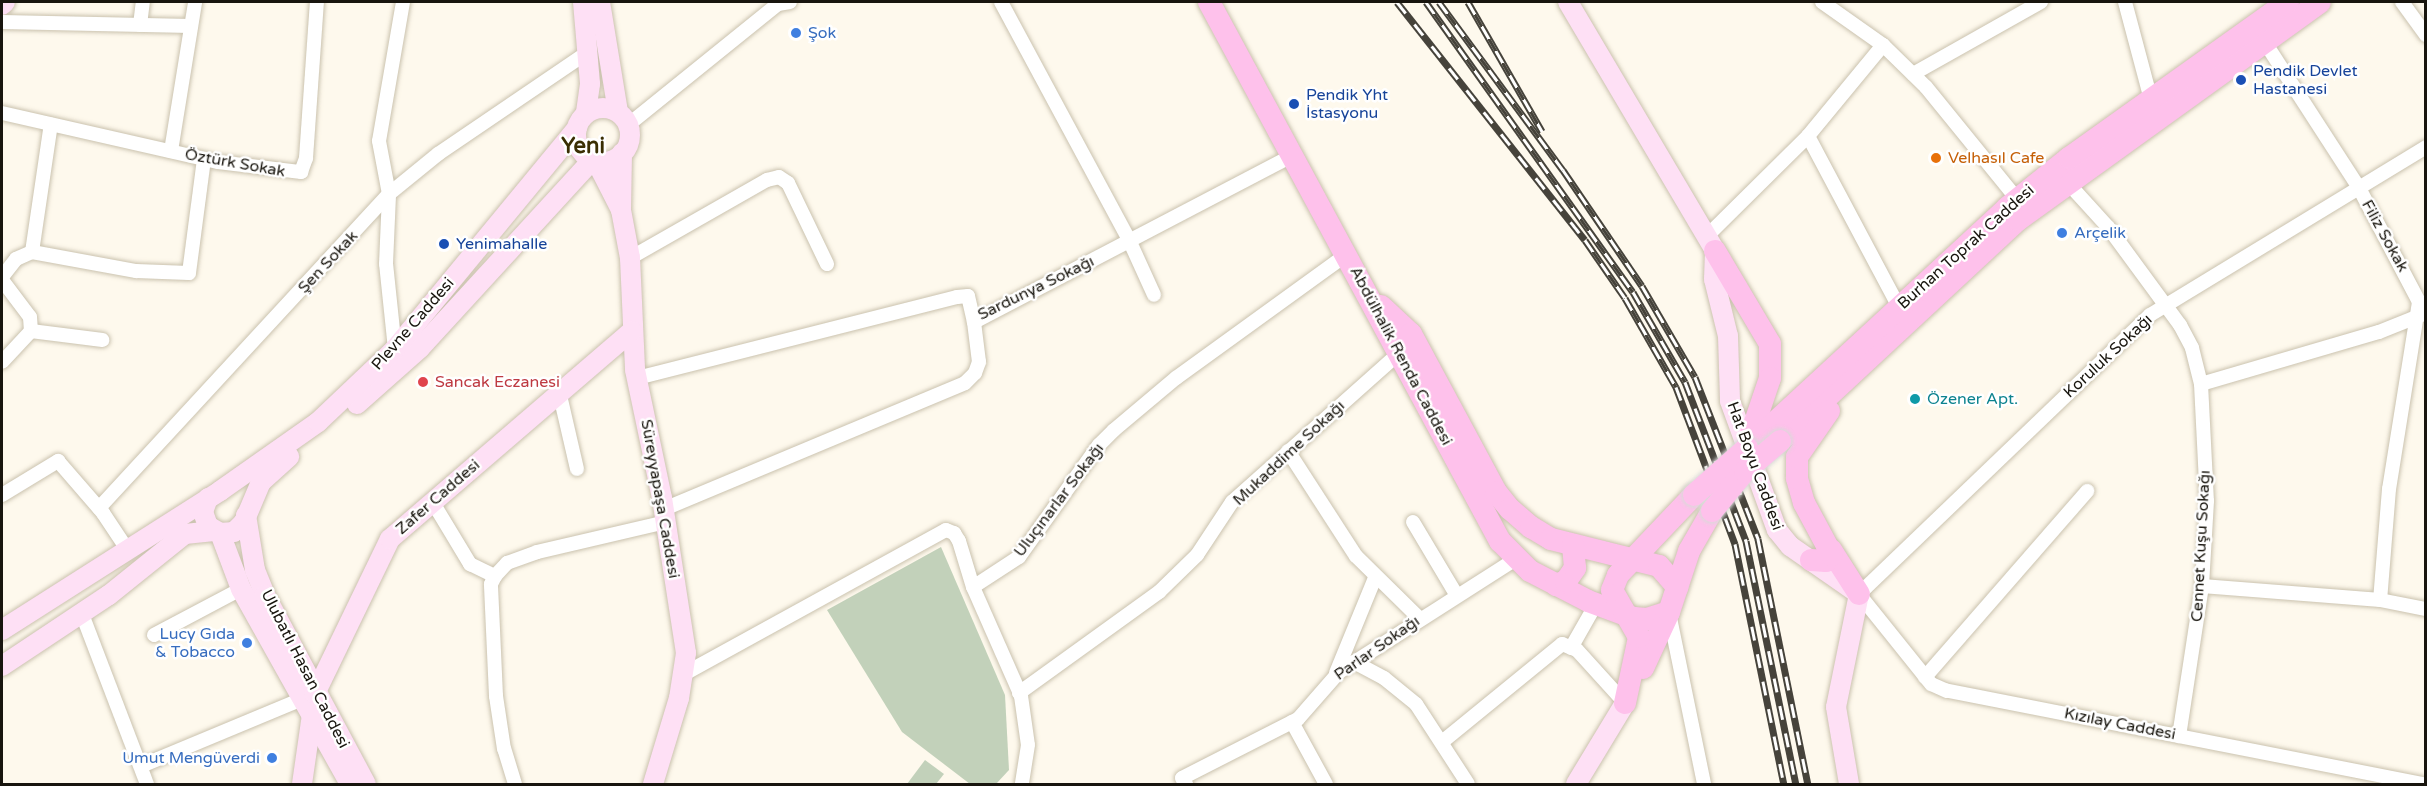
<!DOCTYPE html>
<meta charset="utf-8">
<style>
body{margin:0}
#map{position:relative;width:2427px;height:786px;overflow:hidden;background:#fef9ed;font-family:"Varela Round",sans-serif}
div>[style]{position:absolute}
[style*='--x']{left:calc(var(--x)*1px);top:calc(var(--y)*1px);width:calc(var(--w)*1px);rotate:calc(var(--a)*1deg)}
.green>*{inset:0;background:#c2d1ba}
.roads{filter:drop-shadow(0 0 2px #cac2ae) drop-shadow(0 0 2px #cac2ae)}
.street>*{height:14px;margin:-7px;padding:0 7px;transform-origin:7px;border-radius:7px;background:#fff}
.secondary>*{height:20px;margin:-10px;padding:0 10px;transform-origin:10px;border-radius:10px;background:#fee0f5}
.secondary>.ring{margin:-10px;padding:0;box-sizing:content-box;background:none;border:20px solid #fee0f5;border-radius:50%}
.primary>*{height:22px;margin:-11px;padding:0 11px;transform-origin:11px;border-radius:11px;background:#fec1eb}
.rail>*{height:7px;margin-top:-3.5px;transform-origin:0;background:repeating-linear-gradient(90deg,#fff 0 14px,#46433b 0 28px);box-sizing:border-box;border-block:2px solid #46433b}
.bridges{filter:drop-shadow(0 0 2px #dadad8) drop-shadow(0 0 2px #dadad8)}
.primary-bridge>*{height:22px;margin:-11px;padding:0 11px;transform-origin:11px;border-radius:11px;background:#fec1eb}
.dots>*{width:16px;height:16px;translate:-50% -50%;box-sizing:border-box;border:3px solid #fff;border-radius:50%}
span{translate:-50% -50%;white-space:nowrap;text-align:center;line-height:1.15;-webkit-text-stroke:5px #fff;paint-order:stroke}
.shop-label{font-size:16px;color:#366cbe}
.left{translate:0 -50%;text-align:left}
.right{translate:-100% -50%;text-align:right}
.transit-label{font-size:16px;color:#164399}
.food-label{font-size:16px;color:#c56008}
.street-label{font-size:16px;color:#18150e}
.health-label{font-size:16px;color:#be3a42}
.culture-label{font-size:16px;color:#0d838f}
.district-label{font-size:22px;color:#3a2e03;font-weight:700}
.frame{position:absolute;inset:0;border:3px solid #18150e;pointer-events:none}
</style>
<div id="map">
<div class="green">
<i style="clip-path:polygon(941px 547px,1005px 695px,1009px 770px,996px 784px,970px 784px,902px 732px,827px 610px)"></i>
<i style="clip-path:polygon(925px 760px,944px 774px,936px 784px,907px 784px)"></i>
</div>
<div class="roads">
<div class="street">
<i style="--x:1001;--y:2;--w:272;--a:61.7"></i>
<i style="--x:1130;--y:242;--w:58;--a:65.6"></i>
<i style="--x:1822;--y:2;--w:75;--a:35.2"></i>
<i style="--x:1883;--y:45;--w:60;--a:44.3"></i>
<i style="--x:1926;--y:87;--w:151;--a:50.9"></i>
<i style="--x:2125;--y:2;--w:101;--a:75.1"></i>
<i style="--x:2402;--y:2;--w:41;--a:54"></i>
<i style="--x:2;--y:22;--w:189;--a:1.2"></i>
<i style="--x:140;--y:25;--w:23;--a:-83"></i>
<i style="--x:2264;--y:41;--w:175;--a:57.1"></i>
<i style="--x:2359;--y:188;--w:129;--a:62.2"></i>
<i style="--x:2419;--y:302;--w:189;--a:99.1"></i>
<i style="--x:2389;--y:489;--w:111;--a:94.6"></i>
<i style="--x:1913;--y:74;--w:147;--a:-29.4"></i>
<i style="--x:2;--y:113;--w:221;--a:12.8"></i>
<i style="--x:218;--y:162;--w:84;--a:6.9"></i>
<i style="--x:301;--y:172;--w:15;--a:-70"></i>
<i style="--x:306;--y:158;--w:156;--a:-86"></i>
<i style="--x:628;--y:125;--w:193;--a:-38.9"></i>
<i style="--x:778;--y:4;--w:12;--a:-9"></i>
<i style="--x:1808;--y:136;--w:194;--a:62"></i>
<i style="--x:171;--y:151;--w:151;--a:-80.8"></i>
<i style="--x:2067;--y:182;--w:61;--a:47.7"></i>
<i style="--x:2108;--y:227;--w:122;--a:53.7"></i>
<i style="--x:2180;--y:325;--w:26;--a:62"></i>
<i style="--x:2192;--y:348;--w:37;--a:76"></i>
<i style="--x:2201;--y:384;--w:117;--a:87.1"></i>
<i style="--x:2207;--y:501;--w:85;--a:93.4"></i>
<i style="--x:2202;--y:586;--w:152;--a:98.7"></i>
<i style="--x:1706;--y:237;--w:144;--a:-44.7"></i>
<i style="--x:1808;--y:136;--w:118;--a:-50.5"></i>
<i style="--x:32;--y:252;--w:129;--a:-81.6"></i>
<i style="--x:630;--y:258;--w:158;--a:-29.7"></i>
<i style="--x:767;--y:180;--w:12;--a:-14"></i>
<i style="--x:779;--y:177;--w:11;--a:34"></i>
<i style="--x:788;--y:183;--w:90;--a:64.3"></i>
<i style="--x:2;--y:277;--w:23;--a:-52"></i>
<i style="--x:16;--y:259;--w:17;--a:-24"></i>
<i style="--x:32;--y:252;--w:106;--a:10.4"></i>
<i style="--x:136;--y:271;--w:53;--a:2.2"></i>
<i style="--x:189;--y:273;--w:115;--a:-82.5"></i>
<i style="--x:2;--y:280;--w:46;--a:52.9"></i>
<i style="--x:30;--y:317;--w:14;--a:86"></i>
<i style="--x:31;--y:331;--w:42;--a:133.1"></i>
<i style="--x:31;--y:331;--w:72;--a:7.2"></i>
<i style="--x:395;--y:349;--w:85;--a:-96"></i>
<i style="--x:386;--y:264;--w:70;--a:-87.5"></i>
<i style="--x:389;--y:194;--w:54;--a:-100.7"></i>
<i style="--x:379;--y:141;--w:141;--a:-80.2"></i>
<i style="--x:637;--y:378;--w:330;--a:-14.2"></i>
<i style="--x:957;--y:297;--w:11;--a:-5"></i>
<i style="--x:968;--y:296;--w:27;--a:77"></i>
<i style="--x:974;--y:322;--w:361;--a:-27.6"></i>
<i style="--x:2201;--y:384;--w:185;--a:-16.3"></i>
<i style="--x:2379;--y:332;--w:45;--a:-22"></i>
<i style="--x:559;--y:391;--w:80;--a:77"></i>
<i style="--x:1288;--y:451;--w:125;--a:57.1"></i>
<i style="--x:1356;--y:556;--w:88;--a:44.5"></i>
<i style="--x:2;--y:495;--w:66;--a:-31.3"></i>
<i style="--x:58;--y:461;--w:69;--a:49.1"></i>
<i style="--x:103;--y:513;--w:43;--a:56.3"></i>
<i style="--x:432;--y:501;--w:74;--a:58.9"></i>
<i style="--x:470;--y:564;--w:28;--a:26"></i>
<i style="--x:99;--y:508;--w:427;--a:-47.3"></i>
<i style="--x:389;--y:194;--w:63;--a:-39.2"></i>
<i style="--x:438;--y:154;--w:181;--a:-34.2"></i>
<i style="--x:664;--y:509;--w:326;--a:-22.7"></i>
<i style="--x:965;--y:383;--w:14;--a:-45"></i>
<i style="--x:975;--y:373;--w:12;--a:-70"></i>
<i style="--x:979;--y:362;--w:40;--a:-97.1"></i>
<i style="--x:1413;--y:522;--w:84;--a:59.2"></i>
<i style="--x:2202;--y:586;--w:179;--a:4.5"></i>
<i style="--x:2380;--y:600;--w:47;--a:11.1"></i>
<i style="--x:973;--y:587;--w:119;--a:66.2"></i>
<i style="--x:1021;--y:696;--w:49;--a:81.9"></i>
<i style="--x:1028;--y:745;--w:39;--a:99"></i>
<i style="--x:1669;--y:613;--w:175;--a:78.4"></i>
<i style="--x:82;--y:614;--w:182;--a:69.1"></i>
<i style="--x:154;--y:635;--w:98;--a:-27.9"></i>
<i style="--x:1571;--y:648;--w:51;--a:-60.4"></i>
<i style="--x:1354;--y:662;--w:34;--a:28"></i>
<i style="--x:1384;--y:678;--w:41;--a:39.1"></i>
<i style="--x:1416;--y:704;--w:95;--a:57"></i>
<i style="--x:1336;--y:673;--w:103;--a:-67.7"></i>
<i style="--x:684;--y:674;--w:299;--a:-28.8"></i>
<i style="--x:946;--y:530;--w:9;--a:21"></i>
<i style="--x:954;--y:533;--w:9;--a:58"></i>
<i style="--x:959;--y:541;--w:48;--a:73.1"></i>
<i style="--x:973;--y:587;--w:55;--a:-33.1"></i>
<i style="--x:1019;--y:557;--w:138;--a:-54.5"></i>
<i style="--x:1099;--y:445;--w:21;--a:-45"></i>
<i style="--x:1114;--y:430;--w:81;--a:-40"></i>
<i style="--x:1176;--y:378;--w:211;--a:-35.9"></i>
<i style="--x:1925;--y:677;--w:247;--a:-48.9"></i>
<i style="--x:1019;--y:693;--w:173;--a:-35.8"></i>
<i style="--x:1159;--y:592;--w:53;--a:-44.2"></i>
<i style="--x:1197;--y:555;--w:64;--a:-56.6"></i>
<i style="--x:1232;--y:502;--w:224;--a:-41.7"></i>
<i style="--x:1292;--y:722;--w:71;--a:61.3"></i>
<i style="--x:1442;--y:742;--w:155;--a:-39.2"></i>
<i style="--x:1562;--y:644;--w:16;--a:22"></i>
<i style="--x:1577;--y:650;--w:72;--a:47.8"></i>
<i style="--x:141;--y:766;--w:174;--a:-22.6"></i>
<i style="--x:515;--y:784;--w:37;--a:-107"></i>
<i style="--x:504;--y:749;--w:54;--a:-98.6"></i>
<i style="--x:496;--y:696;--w:112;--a:-92.6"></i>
<i style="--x:491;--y:584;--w:9;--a:-63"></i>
<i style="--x:495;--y:576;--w:18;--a:-47"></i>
<i style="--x:507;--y:563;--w:32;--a:-20"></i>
<i style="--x:537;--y:552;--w:132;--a:-13.1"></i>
<i style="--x:1186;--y:784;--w:7;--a:-124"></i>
<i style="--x:1182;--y:778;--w:130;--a:-27"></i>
<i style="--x:1298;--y:719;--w:62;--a:-48.9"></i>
<i style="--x:1339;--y:672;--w:210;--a:-32.6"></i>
<i style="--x:2423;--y:784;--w:485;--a:-168.9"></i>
<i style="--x:1947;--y:691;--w:17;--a:-156"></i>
<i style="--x:1931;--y:684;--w:115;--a:-128.7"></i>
<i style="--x:1859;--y:594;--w:403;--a:-43.8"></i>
<i style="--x:2150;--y:315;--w:323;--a:-31.3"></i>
</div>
<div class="secondary">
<i style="--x:583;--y:2;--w:82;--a:85.1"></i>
<i style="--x:590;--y:84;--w:29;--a:98"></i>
<i style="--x:600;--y:2;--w:111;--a:80.7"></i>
<i style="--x:1568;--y:2;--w:289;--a:59.4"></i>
<i style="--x:1715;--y:251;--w:28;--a:92"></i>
<i style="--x:1714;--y:279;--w:59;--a:76.2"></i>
<i style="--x:1728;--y:336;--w:65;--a:88.2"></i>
<i style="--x:1730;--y:401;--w:137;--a:70"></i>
<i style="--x:1777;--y:530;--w:21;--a:51"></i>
<i style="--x:1790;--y:546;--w:84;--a:34.8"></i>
<i style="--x:1859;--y:594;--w:115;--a:101.5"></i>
<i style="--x:1836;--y:707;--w:78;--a:80.4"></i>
<i style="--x:2;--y:5;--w:4;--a:-45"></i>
<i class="ring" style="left:576px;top:108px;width:34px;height:34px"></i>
<i style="--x:622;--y:153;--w:57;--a:91"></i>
<i style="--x:621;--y:210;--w:49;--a:79.4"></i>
<i style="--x:630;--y:258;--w:112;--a:87.4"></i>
<i style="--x:635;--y:370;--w:131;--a:78.1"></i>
<i style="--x:662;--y:498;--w:157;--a:81.2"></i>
<i style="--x:686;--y:653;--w:46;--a:98.8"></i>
<i style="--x:679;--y:698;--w:90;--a:106.8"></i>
<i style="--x:596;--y:161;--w:53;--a:62.9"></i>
<i style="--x:357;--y:404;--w:84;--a:-41.6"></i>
<i style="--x:420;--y:348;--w:255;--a:-47.5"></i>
<i style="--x:208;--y:498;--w:15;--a:110"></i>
<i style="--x:203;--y:512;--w:15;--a:70"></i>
<i style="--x:208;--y:526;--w:14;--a:30"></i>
<i style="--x:220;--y:533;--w:14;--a:-4"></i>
<i style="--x:234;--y:532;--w:14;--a:-45"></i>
<i style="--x:244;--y:522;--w:43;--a:-67"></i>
<i style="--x:261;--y:482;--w:38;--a:-42"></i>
<i style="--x:246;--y:515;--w:56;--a:80.7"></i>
<i style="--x:255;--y:570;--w:27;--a:68"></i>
<i style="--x:265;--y:595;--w:214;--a:61.9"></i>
<i style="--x:220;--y:533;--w:60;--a:69.4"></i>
<i style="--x:241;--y:589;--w:223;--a:60.8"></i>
<i style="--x:2;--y:630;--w:259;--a:-32.5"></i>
<i style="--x:220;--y:491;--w:120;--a:-35.1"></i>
<i style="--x:318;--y:422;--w:106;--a:-43.5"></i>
<i style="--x:395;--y:349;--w:286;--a:-50.5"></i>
<i style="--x:2;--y:666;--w:128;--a:-33.6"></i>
<i style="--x:109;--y:595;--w:97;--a:-38.8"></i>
<i style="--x:185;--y:534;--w:29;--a:-6"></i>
<i style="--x:302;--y:784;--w:91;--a:-81.8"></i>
<i style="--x:315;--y:694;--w:172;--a:-64.2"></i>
<i style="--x:390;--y:539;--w:319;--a:-40.7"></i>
<i style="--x:1576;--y:784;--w:95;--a:-58.8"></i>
</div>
<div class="primary">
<i style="--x:1209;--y:2;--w:613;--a:61.64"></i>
<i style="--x:1500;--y:541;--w:42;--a:45"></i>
<i style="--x:1530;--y:571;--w:65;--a:27.3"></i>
<i style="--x:1588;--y:601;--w:49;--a:20.3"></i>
<i style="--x:1634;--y:618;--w:13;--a:4"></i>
<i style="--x:1647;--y:619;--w:23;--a:-18"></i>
<i style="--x:1715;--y:251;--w:108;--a:59.4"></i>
<i style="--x:1770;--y:344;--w:34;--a:90"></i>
<i style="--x:1770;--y:378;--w:69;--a:108.7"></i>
<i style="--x:1381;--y:306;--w:41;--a:43"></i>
<i style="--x:1411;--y:334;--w:179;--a:61.7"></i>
<i style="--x:1496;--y:492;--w:22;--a:51"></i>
<i style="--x:1510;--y:509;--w:28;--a:41"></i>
<i style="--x:1531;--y:527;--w:23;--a:31"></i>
<i style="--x:1551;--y:539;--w:111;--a:14"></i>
<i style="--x:1659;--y:566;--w:28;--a:49"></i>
<i style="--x:1780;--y:441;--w:325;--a:-42.9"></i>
<i style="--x:2018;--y:220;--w:372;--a:-35.8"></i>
<i style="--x:1747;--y:448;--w:355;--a:-42.7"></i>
<i style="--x:2008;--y:207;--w:78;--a:-38.8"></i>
<i style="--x:2069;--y:158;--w:269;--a:-35.5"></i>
<i style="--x:1831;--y:550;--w:52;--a:57.5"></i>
<i style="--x:1811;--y:560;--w:15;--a:4"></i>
<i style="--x:1826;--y:561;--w:8;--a:-45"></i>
<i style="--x:1832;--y:555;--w:59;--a:-118.3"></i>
<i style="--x:1804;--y:503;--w:26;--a:-106"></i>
<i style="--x:1797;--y:478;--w:21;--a:-90"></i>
<i style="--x:1797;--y:457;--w:56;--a:-55.2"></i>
<i style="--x:1556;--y:585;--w:11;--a:-22"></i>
<i style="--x:1566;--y:581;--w:16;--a:-55"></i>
<i style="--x:1575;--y:568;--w:23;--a:-95"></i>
<i style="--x:1643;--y:668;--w:62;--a:-65.1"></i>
<i style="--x:1669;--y:612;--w:64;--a:-71.8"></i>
<i style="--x:1689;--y:551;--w:46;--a:-60.1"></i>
<i style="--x:1625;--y:703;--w:67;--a:-78"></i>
<i style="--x:1639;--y:637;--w:54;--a:-119.9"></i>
<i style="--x:1612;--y:590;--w:16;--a:-68"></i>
<i style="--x:1618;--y:575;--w:110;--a:-46.5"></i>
</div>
</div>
<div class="rail">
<i style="--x:1397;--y:2;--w:303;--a:51.7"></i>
<i style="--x:1585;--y:240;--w:70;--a:55.4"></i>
<i style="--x:1625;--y:298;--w:103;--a:60.2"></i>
<i style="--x:1676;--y:387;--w:168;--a:69.4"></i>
<i style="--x:1735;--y:544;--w:245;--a:78.5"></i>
<i style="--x:1426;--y:2;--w:356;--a:54.5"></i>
<i style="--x:1633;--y:292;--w:104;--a:60"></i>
<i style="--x:1685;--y:382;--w:170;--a:69"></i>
<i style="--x:1746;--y:541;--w:248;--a:78.4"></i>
<i style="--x:1439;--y:2;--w:209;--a:53.6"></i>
<i style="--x:1563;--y:170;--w:140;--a:55.7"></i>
<i style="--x:1642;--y:286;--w:105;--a:59.8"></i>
<i style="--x:1695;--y:377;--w:174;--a:68.7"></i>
<i style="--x:1758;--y:539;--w:250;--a:78.5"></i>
<i style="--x:1468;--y:2;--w:149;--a:60.2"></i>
</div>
<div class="bridges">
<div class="primary-bridge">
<i style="--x:1694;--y:495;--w:71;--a:-41.6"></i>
<i style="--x:1712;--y:511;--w:52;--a:-50.5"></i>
<i style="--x:1745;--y:471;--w:46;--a:-40.6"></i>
</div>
</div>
<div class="dots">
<i style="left:796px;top:33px;background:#3f7fe0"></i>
<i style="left:2241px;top:80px;background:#1a4fb4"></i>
<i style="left:1294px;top:104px;background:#1a4fb4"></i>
<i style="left:1936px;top:158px;background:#e8710a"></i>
<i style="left:2062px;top:233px;background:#3f7fe0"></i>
<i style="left:444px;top:244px;background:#1a4fb4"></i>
<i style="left:423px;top:382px;background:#e0444e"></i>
<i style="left:1915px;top:399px;background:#0f9aa8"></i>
<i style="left:247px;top:643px;background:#3f7fe0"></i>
<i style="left:272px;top:758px;background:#3f7fe0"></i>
</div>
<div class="shop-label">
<span class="left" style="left:808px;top:33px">Şok</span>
<span class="left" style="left:2074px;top:233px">Arçelik</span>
<span class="right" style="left:235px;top:643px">Lucy Gıda<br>&amp; Tobacco</span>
<span class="right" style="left:260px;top:758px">Umut Mengüverdi</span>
</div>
<div class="transit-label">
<span class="left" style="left:2253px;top:80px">Pendi̇k Devlet<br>Hastanesi̇</span>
<span class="left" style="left:1306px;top:104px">Pendik Yht<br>İstasyonu</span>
<span class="left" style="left:456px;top:244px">Yenimahalle</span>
</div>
<div class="food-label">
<span class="left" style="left:1948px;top:158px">Velhasıl Cafe</span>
</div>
<div class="street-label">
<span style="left:235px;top:163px;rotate:10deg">Öztürk Sokak</span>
<span style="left:2385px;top:236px;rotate:61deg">Filiz Sokak</span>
<span style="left:1966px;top:247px;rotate:-42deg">Burhan Toprak Caddesi</span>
<span style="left:328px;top:262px;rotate:-47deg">Şen Sokak</span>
<span style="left:1036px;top:288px;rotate:-26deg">Sardunya Sokağı</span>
<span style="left:413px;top:324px;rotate:-49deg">Plevne Caddesi</span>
<span style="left:1401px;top:356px;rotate:62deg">Abdülhalik Renda Caddesi</span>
<span style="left:2108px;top:356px;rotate:-43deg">Koruluk Sokağı</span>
<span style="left:1289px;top:453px;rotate:-43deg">Mukaddime Sokağı</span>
<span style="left:1755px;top:466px;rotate:70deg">Hat Boyu Caddesi</span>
<span style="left:438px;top:497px;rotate:-41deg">Zafer Caddesi</span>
<span style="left:660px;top:499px;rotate:80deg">Süreyyapaşa Caddesi</span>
<span style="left:1059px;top:500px;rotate:-53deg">Uluçınarlar Sokağı</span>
<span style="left:2201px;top:546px;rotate:-87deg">Cennet Kuşu Sokağı</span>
<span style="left:1377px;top:648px;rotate:-35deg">Parlar Sokağı</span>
<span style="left:305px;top:669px;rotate:63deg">Ulubatlı Hasan Caddesi</span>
<span style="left:2120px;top:724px;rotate:11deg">Kızılay Caddesi</span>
</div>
<div class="health-label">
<span class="left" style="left:435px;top:382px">Sancak Eczanesi</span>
</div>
<div class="culture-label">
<span class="left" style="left:1927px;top:399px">Özener Apt.</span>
</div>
<div class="district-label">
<span style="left:583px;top:147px">Yeni</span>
</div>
<div class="frame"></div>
</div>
